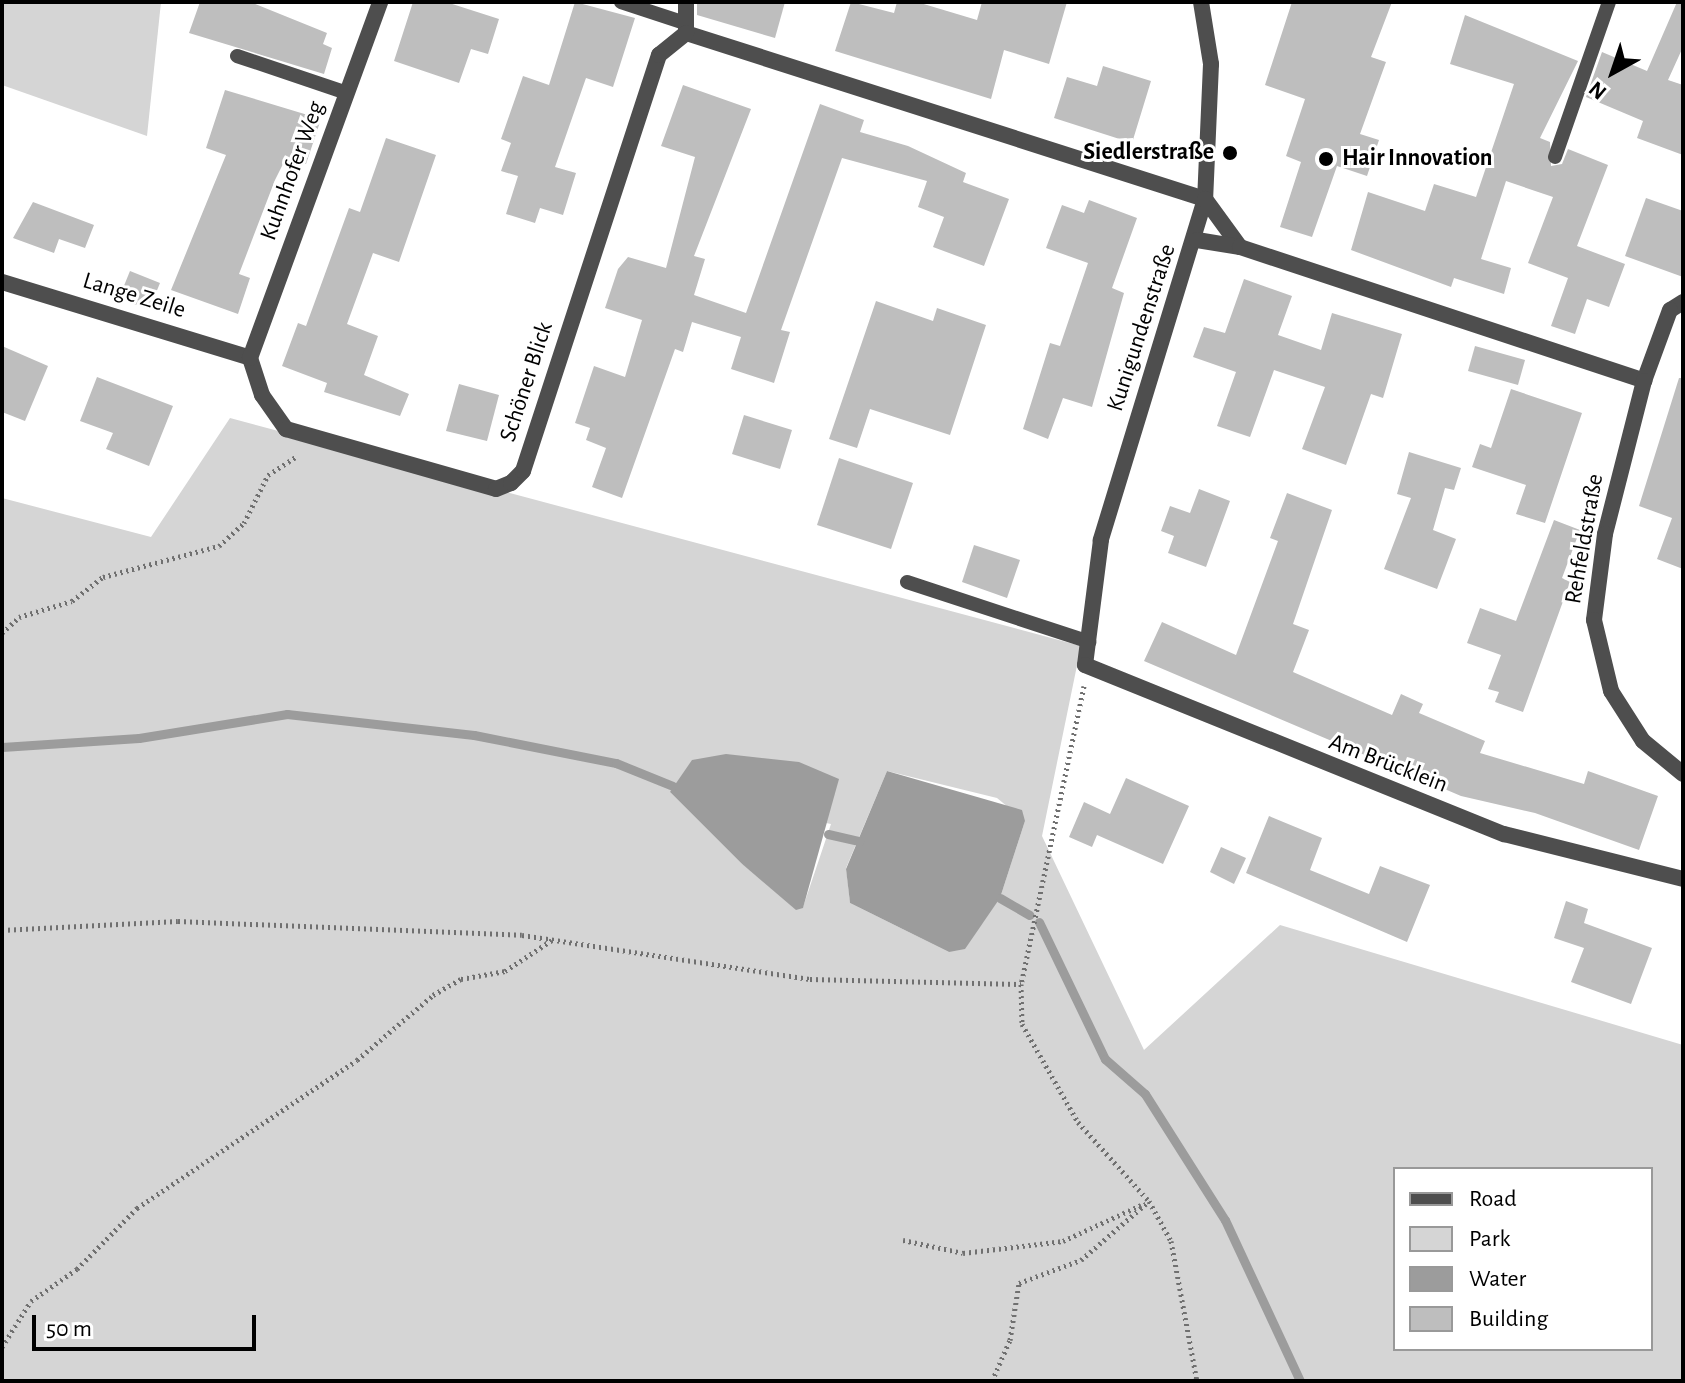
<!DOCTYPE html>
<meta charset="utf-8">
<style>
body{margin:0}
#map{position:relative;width:1685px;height:1383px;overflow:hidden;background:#fff;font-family:"Alegreya Sans",sans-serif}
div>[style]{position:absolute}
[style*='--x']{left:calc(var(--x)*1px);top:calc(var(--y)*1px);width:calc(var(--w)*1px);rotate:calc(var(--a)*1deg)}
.green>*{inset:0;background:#d5d5d5}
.water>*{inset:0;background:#9c9c9c}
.stream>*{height:9px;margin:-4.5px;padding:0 4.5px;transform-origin:4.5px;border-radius:4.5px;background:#9c9c9c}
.building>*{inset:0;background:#bebebe}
.path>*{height:5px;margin-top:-2.5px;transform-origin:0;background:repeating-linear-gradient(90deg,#707070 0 2px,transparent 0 6px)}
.service>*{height:14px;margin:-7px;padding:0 7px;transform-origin:7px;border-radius:7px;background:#4e4e4e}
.minor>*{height:16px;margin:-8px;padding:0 8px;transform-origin:8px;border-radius:8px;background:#4e4e4e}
.dots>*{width:22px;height:22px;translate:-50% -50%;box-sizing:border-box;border:4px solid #fff;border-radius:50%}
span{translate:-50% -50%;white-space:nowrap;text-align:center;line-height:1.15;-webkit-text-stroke:6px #fff;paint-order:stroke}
.poi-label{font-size:24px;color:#000;font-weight:700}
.right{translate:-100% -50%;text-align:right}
.left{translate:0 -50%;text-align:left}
.street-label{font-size:24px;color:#000}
.frame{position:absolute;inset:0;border:4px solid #000;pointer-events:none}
.legend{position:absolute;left:1393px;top:1167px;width:260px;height:184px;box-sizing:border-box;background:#fff;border:2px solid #999;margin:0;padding:10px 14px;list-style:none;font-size:24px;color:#000}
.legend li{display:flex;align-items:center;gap:16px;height:40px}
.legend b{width:40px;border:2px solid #999}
.north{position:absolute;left:1573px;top:32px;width:80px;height:80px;-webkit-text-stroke:6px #fff;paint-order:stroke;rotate:220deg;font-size:22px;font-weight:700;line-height:32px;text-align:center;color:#000}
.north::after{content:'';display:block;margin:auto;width:28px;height:36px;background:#000;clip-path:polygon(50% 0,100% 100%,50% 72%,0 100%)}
.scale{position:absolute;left:32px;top:1315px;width:224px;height:36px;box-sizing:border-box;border:4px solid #000;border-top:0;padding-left:10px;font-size:24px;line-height:28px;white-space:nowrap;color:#000;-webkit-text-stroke:6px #fff;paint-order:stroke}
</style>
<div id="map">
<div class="green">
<i style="clip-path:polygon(2px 2px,161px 2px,147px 136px,2px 85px)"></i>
<i style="clip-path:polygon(evenodd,230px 418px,1081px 646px,1042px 836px,1144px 1050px,1280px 925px,1683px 1045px,1683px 1381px,2px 1381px,2px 498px,151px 537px,230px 418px,887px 771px,997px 798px,1025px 821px,1000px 898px,949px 952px,850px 903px,846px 868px,887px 771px,230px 418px,670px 792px,831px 824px,803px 907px,741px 863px,670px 792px,230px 418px,1395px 1169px,1651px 1169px,1651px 1349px,1395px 1349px,1395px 1169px)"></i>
</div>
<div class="water">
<i style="clip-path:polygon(726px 754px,799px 762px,839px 779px,803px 908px,796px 910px,741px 863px,670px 792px,692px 760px)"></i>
<i style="clip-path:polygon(887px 771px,1022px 810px,1025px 821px,1000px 898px,965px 949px,949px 952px,850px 903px,846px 869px)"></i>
</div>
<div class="stream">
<i style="--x:2;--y:747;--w:137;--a:-3.8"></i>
<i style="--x:139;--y:738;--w:150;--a:-9.2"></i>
<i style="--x:287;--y:714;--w:188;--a:6.4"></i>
<i style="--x:474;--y:735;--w:145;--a:11.2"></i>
<i style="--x:616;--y:763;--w:61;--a:22"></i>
<i style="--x:828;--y:834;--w:32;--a:13"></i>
<i style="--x:1000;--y:898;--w:34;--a:30"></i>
<i style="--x:1039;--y:922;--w:152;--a:64.3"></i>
<i style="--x:1105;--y:1059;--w:53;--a:41.2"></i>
<i style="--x:1145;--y:1094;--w:149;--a:57.6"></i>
<i style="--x:1225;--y:1220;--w:178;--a:65"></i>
</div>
<div class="building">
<i style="clip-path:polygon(200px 2px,250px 2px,327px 33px,323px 44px,332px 48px,324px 74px,189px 33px)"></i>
<i style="clip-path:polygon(413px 2px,446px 2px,499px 19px,488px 54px,471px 49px,459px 83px,394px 61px)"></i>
<i style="clip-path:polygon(575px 2px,635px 18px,613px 87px,586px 78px,555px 167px,576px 173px,563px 215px,540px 208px,535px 223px,506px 214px,518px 176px,501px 171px,511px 143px,501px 139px,523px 76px,549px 85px)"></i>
<i style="clip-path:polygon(697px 2px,785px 2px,775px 38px,697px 15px)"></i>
<i style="clip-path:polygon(851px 2px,894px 13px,897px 2px,917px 2px,977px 20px,982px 2px,1067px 2px,1049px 64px,1004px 50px,991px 99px,835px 51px)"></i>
<i style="clip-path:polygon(1292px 2px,1392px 2px,1371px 57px,1386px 62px,1360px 134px,1379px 140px,1367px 176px,1337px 166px,1312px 237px,1280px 227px,1301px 162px,1286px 156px,1305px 99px,1265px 85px)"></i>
<i style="clip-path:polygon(1677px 2px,1683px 2px,1683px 47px,1668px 80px,1683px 85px,1683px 155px,1637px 138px,1643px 121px,1586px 97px,1602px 52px,1647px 71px)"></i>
<i style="clip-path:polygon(1465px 15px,1578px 61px,1540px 138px,1550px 142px,1551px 166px,1562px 164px,1568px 149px,1608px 165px,1577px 246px,1625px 264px,1609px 307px,1587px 299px,1575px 334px,1551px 326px,1568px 278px,1528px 263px,1553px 197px,1506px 181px,1481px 259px,1511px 268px,1504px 294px,1454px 278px,1451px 287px,1351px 250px,1368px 192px,1425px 211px,1434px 184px,1476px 197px,1514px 84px,1450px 64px)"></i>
<i style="clip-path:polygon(1103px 66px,1151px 81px,1132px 143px,1054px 118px,1067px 77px,1097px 86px)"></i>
<i style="clip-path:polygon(683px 85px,751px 109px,694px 256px,705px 259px,694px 295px,746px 313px,820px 104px,864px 120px,860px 132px,908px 146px,966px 173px,963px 182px,1009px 199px,984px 266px,933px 247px,944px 217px,918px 207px,927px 181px,842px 158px,781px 330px,790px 332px,774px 383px,731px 369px,741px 337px,692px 322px,683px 352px,675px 349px,622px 498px,592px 487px,606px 448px,586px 440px,590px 428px,575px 423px,594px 366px,625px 377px,642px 320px,605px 308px,618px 269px,628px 257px,666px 268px,695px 157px,661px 146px)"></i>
<i style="clip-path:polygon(225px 90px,321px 119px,306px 164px,286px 158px,275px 180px,239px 274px,250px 278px,238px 314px,171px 290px,226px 155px,206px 148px)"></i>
<i style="clip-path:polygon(386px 138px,436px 155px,399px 262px,373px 253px,347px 324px,378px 336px,364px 375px,409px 394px,400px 416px,324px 392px,327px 383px,282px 366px,298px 323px,306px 326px,349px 208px,360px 212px)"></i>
<i style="clip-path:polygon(1646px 198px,1683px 211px,1683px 277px,1625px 256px)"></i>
<i style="clip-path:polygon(1089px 200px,1137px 218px,1112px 288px,1124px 293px,1092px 407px,1063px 398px,1048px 439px,1023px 429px,1050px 343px,1060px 346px,1088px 263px,1046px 248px,1062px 205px,1084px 213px)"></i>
<i style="clip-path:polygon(33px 202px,94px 225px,85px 248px,59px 239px,54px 253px,13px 238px)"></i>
<i style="clip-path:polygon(130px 271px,160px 283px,149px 310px,119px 298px)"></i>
<i style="clip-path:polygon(1244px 279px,1292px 296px,1278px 335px,1321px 350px,1332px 313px,1402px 334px,1383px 398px,1371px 394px,1346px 465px,1302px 449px,1325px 387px,1274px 370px,1250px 437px,1217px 426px,1236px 372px,1193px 357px,1204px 327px,1225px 333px)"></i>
<i style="clip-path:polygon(876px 301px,933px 321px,937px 308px,986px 325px,950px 435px,870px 409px,857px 448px,829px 439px)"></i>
<i style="clip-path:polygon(2px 346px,48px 366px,25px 421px,2px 412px)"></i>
<i style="clip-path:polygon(1475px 346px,1525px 360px,1518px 385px,1468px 371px)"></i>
<i style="clip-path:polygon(97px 377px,173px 406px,149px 466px,106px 449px,113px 433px,80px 421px)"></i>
<i style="clip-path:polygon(1679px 378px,1683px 378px,1683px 569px,1657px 559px,1672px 518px,1639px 506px)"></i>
<i style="clip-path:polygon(459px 384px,499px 395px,487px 441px,446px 431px)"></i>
<i style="clip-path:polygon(1511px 389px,1582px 413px,1545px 523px,1516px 514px,1526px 485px,1472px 467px,1480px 444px,1491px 448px)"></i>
<i style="clip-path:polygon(744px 415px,792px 430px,780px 469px,732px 454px)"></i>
<i style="clip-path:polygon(1409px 452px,1461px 468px,1454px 490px,1445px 488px,1433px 530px,1456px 539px,1437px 589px,1384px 569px,1411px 498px,1397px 494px)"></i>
<i style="clip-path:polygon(839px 458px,913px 483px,891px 549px,817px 525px)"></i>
<i style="clip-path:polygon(1199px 489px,1230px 501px,1206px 567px,1168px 553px,1174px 536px,1161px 531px,1170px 506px,1190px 513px)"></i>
<i style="clip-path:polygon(1287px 493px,1332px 510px,1293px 624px,1309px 630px,1293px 672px,1392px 715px,1401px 694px,1423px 704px,1419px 713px,1485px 741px,1480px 753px,1584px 784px,1588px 771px,1658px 796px,1639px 850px,1535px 813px,1461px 796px,1144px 661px,1162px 622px,1236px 655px,1278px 541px,1270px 538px)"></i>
<i style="clip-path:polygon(1554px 520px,1580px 530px,1562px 578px,1570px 582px,1523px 712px,1495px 702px,1499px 692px,1488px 689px,1501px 655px,1467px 643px,1480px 608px,1516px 621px)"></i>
<i style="clip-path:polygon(974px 545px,1020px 560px,1007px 598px,962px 582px)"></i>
<i style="clip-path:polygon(1126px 778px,1189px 806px,1163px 864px,1097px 835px,1092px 847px,1069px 837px,1084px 802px,1110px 814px)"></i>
<i style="clip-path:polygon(1269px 816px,1322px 838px,1310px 870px,1369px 894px,1380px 866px,1430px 885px,1407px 942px,1246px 873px)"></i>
<i style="clip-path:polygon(1221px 847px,1246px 858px,1234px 884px,1210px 872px)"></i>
<i style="clip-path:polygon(1566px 901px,1588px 909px,1584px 923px,1652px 948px,1631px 1004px,1571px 982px,1584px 948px,1554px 938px)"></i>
</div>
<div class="path">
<i style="--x:2;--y:633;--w:23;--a:-43"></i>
<i style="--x:19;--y:617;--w:55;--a:-16.8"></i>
<i style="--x:72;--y:601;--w:39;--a:-38"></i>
<i style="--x:103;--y:577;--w:120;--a:-15"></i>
<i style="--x:219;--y:546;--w:34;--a:-43"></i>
<i style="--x:244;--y:523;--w:54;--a:-63.4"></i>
<i style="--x:268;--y:475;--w:35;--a:-33"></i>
<i style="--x:1084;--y:686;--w:305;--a:101.9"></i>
<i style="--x:1021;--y:984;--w:40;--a:88.6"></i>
<i style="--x:1022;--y:1024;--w:113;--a:60.3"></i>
<i style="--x:1078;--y:1122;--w:106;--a:48.1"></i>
<i style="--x:1149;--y:1201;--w:46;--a:61.2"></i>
<i style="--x:1171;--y:1241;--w:142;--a:79.5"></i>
<i style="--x:2;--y:930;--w:176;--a:-2.9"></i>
<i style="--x:178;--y:921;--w:344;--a:2.3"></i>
<i style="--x:522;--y:935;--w:291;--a:8.7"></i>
<i style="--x:810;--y:979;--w:211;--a:1.4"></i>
<i style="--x:903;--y:1240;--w:61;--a:12.2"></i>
<i style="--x:963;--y:1253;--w:101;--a:-6.8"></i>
<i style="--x:1063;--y:1241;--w:86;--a:-24.8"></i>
<i style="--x:2;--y:1347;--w:54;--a:-57.8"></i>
<i style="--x:31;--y:1301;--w:56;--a:-34.8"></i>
<i style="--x:77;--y:1269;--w:86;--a:-45.5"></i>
<i style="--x:137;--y:1208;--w:265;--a:-33.9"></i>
<i style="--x:357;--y:1060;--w:100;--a:-40.5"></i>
<i style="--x:433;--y:995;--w:32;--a:-30"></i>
<i style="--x:461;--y:979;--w:45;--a:-10.3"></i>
<i style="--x:505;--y:971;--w:56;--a:-33.4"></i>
<i style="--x:992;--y:1381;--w:45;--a:-66.3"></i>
<i style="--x:1010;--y:1340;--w:58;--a:-81"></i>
<i style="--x:1019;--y:1283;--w:66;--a:-20.4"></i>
<i style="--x:1081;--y:1260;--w:90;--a:-40.9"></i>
</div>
<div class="service">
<i style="--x:621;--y:2;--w:64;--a:18.2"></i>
<i style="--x:237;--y:56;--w:116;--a:18.6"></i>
<i style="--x:1555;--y:157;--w:164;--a:-70.8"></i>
<i style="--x:907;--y:582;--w:192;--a:18.2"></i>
</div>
<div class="minor">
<i style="--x:686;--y:2;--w:31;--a:90"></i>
<i style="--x:1201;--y:2;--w:63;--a:80.8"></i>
<i style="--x:1211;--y:64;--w:135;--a:92.5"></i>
<i style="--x:1205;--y:199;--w:357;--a:107"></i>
<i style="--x:1101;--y:540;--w:126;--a:97.3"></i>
<i style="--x:1085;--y:665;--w:452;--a:22"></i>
<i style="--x:1504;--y:834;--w:185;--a:14.1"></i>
<i style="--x:686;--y:33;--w:545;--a:17.74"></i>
<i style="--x:1205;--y:199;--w:59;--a:53.9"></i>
<i style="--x:1197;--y:240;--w:44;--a:9.2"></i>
<i style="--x:1240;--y:247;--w:426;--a:18.3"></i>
<i style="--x:2;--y:282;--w:259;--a:17"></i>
<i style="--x:1683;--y:302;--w:15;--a:148"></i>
<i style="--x:1670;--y:310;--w:76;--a:110.1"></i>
<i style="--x:1644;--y:381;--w:158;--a:104.3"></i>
<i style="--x:1605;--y:534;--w:87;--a:97.3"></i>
<i style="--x:1594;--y:620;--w:73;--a:76.5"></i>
<i style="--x:1611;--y:691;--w:59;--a:57.4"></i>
<i style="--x:1643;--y:741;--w:52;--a:39.5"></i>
<i style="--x:250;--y:358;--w:39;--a:72"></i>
<i style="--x:262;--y:395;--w:42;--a:54.8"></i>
<i style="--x:286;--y:429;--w:218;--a:15.9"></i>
<i style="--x:496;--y:489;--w:16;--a:-22"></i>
<i style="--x:511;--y:483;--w:17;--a:-45"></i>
<i style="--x:523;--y:471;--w:438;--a:-71.9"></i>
<i style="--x:659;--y:55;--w:35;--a:-39"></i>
<i style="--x:250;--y:358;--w:379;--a:-69.9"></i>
</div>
<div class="dots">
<i style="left:1230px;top:153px;background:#000"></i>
<i style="left:1326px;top:159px;background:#000"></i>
</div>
<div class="poi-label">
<span class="right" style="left:1214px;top:153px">Siedlerstraße</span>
<span class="left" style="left:1342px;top:159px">Hair Innovation</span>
</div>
<div class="street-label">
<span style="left:293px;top:171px;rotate:-70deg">Kuhnhofer Weg</span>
<span style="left:134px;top:296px;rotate:17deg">Lange Zeile</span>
<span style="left:1142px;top:328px;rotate:-72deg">Kunigundenstraße</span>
<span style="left:527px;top:382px;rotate:-72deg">Schöner Blick</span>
<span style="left:1585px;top:539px;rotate:-80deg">Rehfeldstraße</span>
<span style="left:1388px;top:764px;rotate:21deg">Am Brücklein</span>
</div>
<div class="frame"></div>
<ul class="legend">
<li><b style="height:10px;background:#4e4e4e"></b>Road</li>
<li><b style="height:22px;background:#d5d5d5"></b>Park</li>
<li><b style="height:22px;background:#9c9c9c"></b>Water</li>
<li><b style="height:22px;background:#bebebe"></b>Building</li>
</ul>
<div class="north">N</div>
<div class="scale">50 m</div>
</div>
